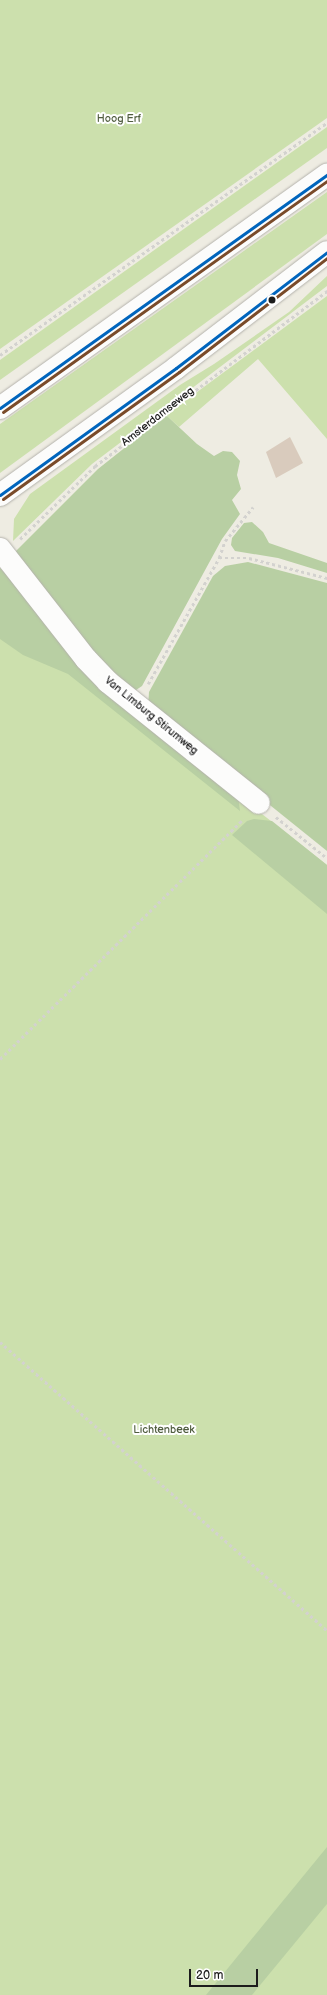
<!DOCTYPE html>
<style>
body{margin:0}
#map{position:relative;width:327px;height:1995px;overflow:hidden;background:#eeece2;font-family:"Balsamiq Sans",sans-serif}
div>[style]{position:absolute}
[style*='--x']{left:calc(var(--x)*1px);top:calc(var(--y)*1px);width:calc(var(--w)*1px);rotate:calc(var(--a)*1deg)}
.green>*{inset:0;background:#cce0ad}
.forest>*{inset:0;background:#b8cfa3}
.building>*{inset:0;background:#d9cbbd}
.path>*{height:2.5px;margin-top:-1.25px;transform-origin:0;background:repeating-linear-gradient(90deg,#d3d2cf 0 3px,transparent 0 6px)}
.roads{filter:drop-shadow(0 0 1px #b4b2ac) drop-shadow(0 0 1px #b4b2ac)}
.minor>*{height:22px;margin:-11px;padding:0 11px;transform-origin:11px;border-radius:11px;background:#fcfcfb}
.major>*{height:22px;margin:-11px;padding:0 11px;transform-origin:11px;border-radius:11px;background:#fcfcfb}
.bus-1>*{height:3px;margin:-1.5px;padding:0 1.5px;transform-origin:1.5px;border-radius:1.5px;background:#0065bd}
.bus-2>*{height:3px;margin:-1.5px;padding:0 1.5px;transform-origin:1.5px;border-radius:1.5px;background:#7a4b2a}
.dots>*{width:11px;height:11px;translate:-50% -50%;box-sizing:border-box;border:2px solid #fff;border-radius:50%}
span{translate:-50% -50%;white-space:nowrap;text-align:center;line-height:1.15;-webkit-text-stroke:4px #fff;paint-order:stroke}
.park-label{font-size:11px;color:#505d3f}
.street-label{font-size:11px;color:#1c1c1c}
.scale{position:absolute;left:189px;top:1969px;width:69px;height:18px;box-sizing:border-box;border:2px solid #1c1c1c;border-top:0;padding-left:5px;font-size:12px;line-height:14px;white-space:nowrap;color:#1c1c1c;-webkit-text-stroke:3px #fff;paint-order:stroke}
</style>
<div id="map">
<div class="green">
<i style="clip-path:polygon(0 0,327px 0,327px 118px,0 349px)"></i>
<i style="clip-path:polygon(327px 127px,327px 148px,0 380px,0 360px)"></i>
<i style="clip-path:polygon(327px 192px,327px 234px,0 473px,0 424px)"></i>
<i style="clip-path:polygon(327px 276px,327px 286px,92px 464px,13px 541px,14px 519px,30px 494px,180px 385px,214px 364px,289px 312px)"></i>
<i style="clip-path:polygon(327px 296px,327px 439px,258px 359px,179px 427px,166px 415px)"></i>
<i style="clip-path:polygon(0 568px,235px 793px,327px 865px,327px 1995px,0 1995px)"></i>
</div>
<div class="forest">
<i style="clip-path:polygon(166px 415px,197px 444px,214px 456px,223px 451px,232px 452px,240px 461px,237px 475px,241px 489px,232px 500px,240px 514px,222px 539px,142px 686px,133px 692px,113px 677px,17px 558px,16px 551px,98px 469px)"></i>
<i style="clip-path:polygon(252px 522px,263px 532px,269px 543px,327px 563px,327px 573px,278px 558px,235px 551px,231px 545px,232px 538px,244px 523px)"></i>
<i style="clip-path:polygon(248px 562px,327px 583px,327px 851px,148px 707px,149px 692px,213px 576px,225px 566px)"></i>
<i style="clip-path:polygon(0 568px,238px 797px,240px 811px,68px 674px,23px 655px,0 639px)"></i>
<i style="clip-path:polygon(254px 819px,272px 821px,327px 865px,327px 914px,232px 835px,247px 821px)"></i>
<i style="clip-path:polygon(327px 1847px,327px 1904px,252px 1995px,206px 1995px)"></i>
</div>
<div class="building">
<i style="clip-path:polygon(290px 437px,303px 463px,276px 478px,266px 452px)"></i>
</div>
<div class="path">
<i style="--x:0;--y:355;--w:401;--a:-35.4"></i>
<i style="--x:20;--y:539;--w:105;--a:-44.2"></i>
<i style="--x:95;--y:466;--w:291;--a:-37"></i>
<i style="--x:219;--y:558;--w:18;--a:-71"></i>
<i style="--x:225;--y:541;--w:44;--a:-50.5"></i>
<i style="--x:148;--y:684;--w:145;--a:-60.6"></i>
<i style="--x:219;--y:558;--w:30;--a:0"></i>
<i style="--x:249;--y:558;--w:81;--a:14.4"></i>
<i style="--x:276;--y:817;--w:65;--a:38.8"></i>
<i style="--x:0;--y:1059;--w:342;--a:-44.6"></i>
<i style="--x:0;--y:1342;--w:436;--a:41.4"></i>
</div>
<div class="roads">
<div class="minor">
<i style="--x:0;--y:549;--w:140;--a:52"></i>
<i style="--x:86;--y:659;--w:32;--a:46"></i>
<i style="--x:108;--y:682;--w:193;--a:38.7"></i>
</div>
<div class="major">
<i style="--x:0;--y:408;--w:402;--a:-35.5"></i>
<i style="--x:0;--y:495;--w:217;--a:-35.8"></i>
<i style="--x:176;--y:368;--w:190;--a:-37.5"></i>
</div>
</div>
<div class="bus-1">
<i style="--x:0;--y:408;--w:402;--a:-35.5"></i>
<i style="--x:0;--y:495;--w:217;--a:-35.8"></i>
<i style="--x:176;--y:368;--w:190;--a:-37.5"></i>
</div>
<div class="bus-2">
<i style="--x:3;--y:412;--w:398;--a:-35.5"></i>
<i style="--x:3;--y:499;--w:217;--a:-35.8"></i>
<i style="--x:179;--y:372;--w:187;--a:-37.6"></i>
</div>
<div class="dots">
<i style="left:272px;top:300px;background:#1c1c1c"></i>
</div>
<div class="park-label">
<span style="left:119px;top:119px">Hoog Erf</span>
<span style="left:164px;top:1430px">Lichtenbeek</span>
</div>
<div class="street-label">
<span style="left:158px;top:417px;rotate:-38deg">Amsterdamseweg</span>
<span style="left:151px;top:716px;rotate:39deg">Van Limburg Stirumweg</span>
</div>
<div class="scale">20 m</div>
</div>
